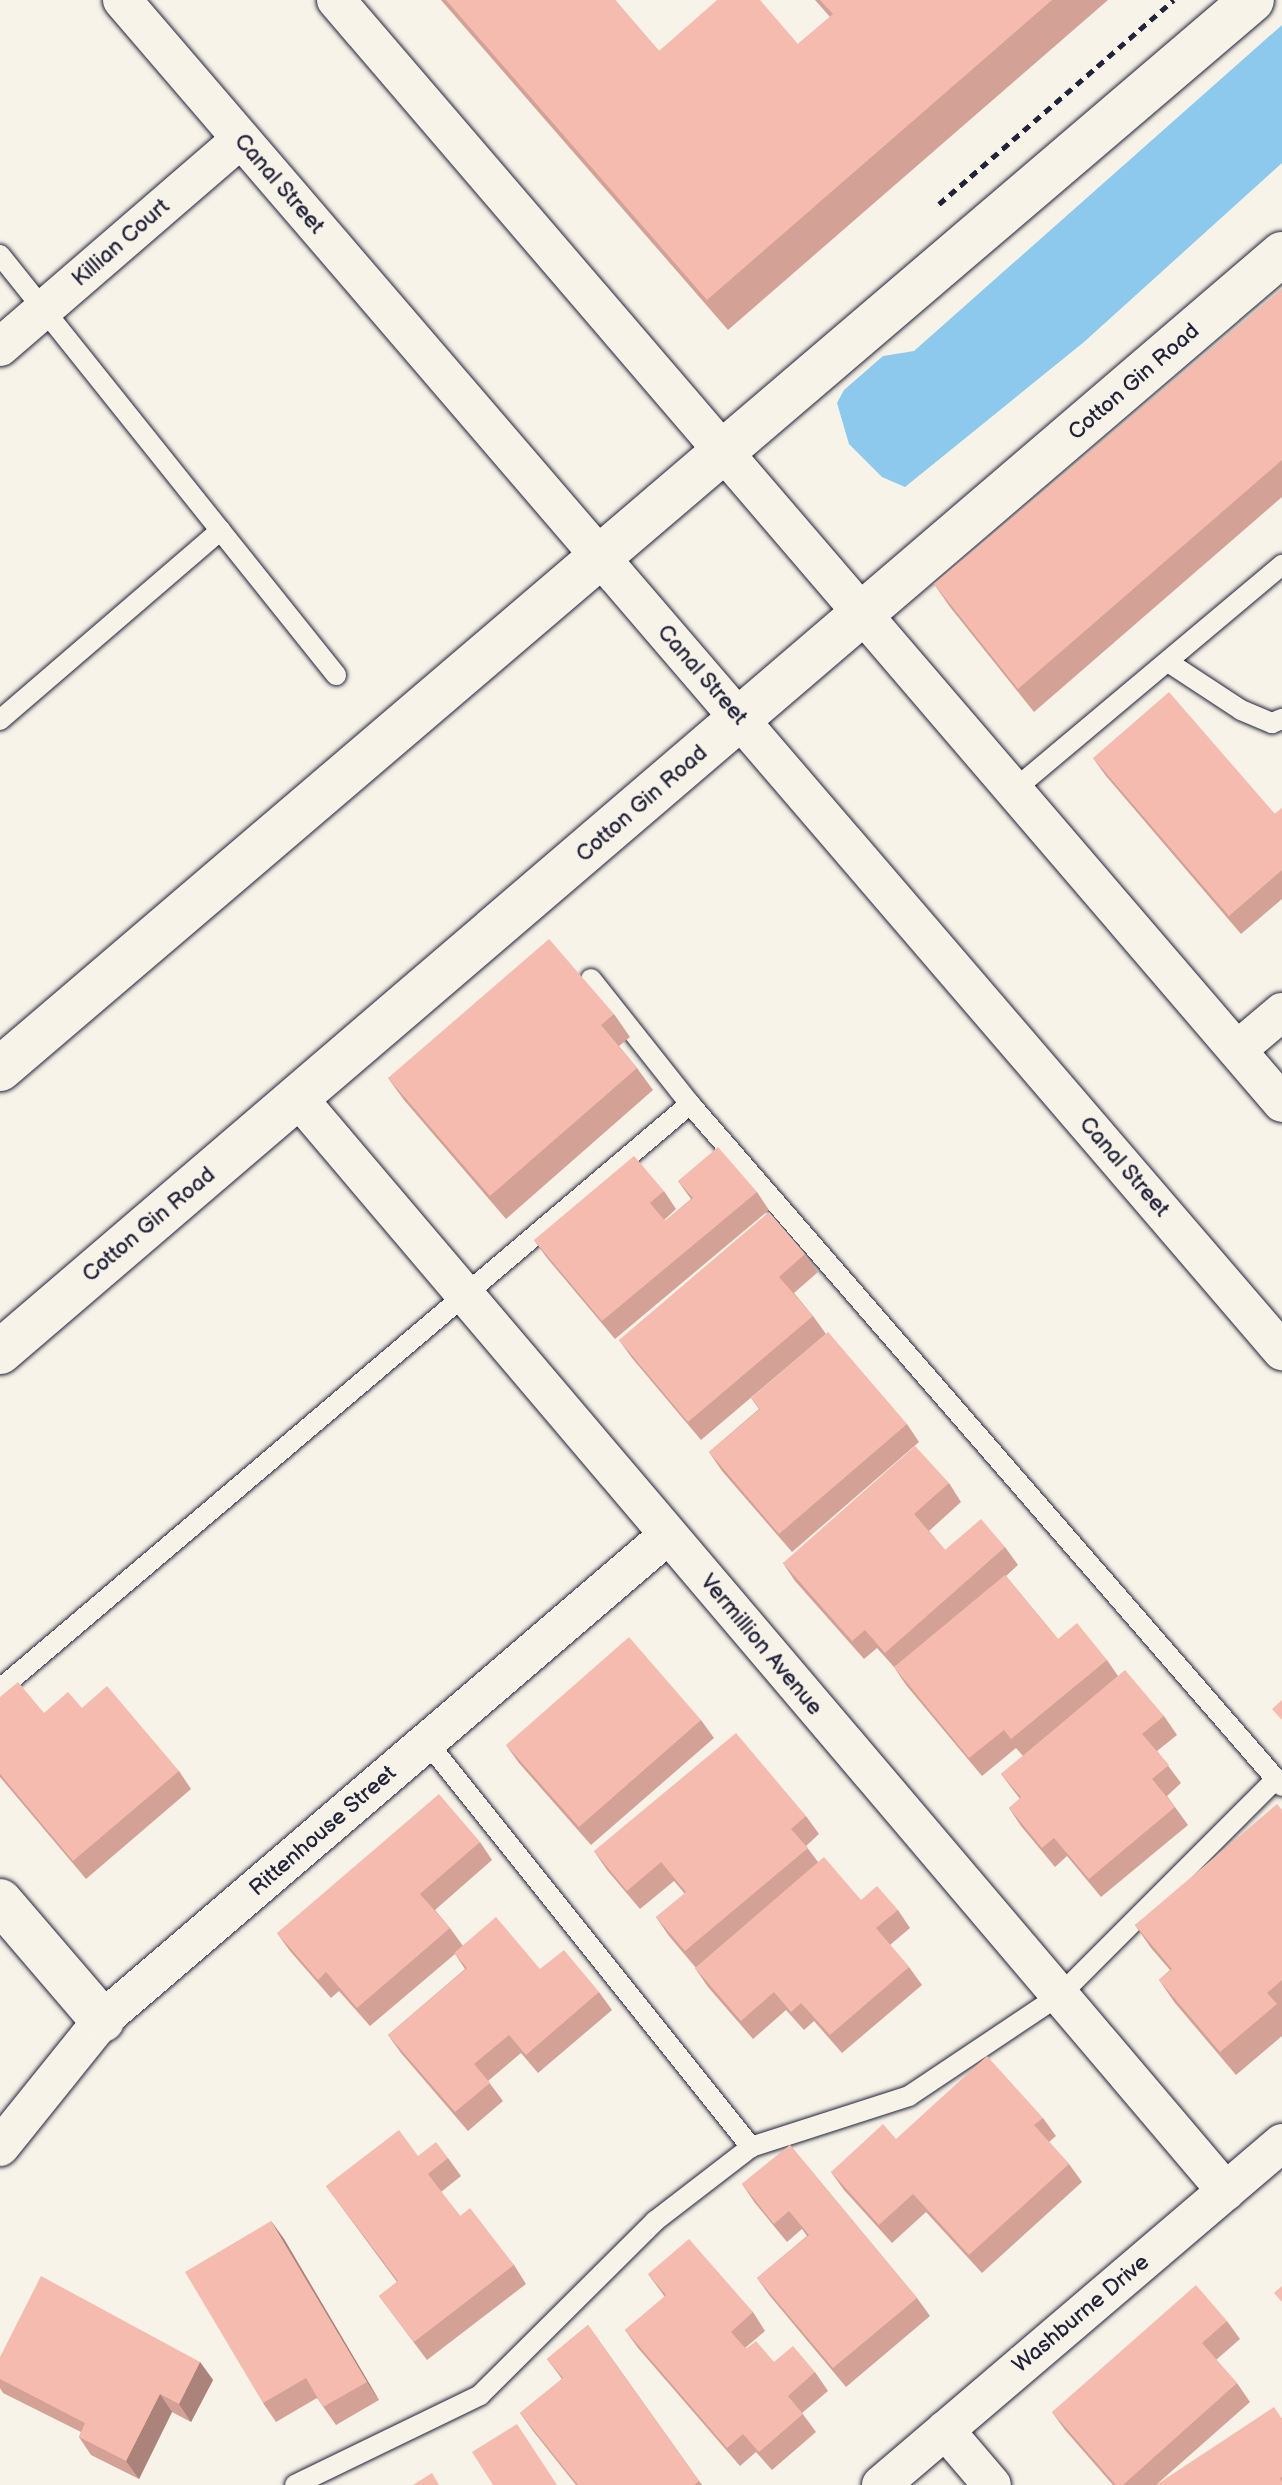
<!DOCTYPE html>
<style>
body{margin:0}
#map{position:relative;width:1282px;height:2485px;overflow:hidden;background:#f7f3e8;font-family:"Balsamiq Sans",sans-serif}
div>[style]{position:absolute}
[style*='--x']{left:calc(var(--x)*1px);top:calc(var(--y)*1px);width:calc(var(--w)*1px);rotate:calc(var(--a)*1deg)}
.water>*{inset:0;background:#8cc9ec}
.path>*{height:5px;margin-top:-2.5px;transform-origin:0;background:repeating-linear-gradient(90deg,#22223b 0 8px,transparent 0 14px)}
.roads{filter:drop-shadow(0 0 2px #22223b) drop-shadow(0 0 2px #22223b)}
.lane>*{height:20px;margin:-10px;padding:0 10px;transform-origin:10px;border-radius:10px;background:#f7f3e8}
.street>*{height:38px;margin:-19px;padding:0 19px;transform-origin:19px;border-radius:19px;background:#f7f3e8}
.secondary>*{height:44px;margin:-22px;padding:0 22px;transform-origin:22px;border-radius:22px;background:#f7f3e8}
.wall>*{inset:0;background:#d3a196}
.shaded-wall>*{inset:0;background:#ac837a}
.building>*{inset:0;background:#f5bbaf}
span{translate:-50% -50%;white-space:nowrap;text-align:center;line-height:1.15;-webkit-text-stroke:8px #f7f3e8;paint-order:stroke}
.street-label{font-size:22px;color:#22223b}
</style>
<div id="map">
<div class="water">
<i style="clip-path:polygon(1282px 25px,1282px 163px,1084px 342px,905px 487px,882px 477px,849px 444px,837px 403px,844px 390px,883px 356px,914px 351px)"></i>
</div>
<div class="path">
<i style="--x:939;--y:204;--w:311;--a:-41"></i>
</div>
<div class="roads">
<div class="lane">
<i style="--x:0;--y:255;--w:538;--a:51.34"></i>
<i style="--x:1168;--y:662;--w:87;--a:33.3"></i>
<i style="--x:1241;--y:710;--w:34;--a:23"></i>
<i style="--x:1272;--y:723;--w:11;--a:-22"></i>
<i style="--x:0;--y:720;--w:291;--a:-40.7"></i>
<i style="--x:1015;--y:789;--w:349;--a:-40"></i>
<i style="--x:591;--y:979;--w:159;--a:51.6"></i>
<i style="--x:690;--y:1104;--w:903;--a:49.04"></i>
<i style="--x:0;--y:1689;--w:905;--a:-40.29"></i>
<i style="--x:427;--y:1742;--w:519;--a:51.34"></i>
<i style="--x:295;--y:2485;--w:206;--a:-25.9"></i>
<i style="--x:480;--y:2395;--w:247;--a:-44.8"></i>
<i style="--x:655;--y:2221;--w:121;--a:-37.6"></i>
<i style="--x:751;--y:2147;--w:166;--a:-17.9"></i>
<i style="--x:909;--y:2096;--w:182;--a:-33.8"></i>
<i style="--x:1060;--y:1995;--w:305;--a:-45"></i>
</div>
<div class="street">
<i style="--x:122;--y:0;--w:1781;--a:49.35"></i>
<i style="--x:336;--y:0;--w:1453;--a:49.38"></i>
<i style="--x:0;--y:347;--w:318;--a:-40.8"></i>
<i style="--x:1237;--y:1050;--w:59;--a:-40.2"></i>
<i style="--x:298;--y:1098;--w:1434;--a:49.67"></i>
<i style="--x:0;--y:2147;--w:163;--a:-51.2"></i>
<i style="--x:102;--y:2020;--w:745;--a:-40.59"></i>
<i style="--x:945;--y:2430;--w:72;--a:49.5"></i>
<i style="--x:881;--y:2485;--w:527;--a:-40.46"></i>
</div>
<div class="secondary">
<i style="--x:0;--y:1069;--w:1646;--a:-40.49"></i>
<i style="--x:0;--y:1352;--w:1688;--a:-40.58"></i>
<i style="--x:0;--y:1901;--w:157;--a:49.4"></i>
</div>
</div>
<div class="wall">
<i style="clip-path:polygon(441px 0,615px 0,659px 51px,798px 44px,830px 17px,815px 0,1108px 0,728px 330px)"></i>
<i style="clip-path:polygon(1282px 289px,1282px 497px,1034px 712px,950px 607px,934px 584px)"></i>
<i style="clip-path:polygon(1093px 758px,1275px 814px,1282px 808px,1282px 899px,1241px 934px,1106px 776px)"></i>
<i style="clip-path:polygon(614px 1014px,630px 1037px,619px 1046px,637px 1068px,653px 1090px,506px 1219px,404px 1100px,388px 1078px)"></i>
<i style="clip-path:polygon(678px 1181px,757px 1192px,769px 1210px,615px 1339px,547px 1258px,534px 1240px,664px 1191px,676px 1209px,664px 1220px,665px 1221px,691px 1199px)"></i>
<i style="clip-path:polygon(805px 1254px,818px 1272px,794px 1293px,813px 1316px,826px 1334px,701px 1440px,632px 1358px,619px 1340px)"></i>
<i style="clip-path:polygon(751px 1398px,907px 1424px,919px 1442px,792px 1552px,722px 1471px,709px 1452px,759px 1409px)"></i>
<i style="clip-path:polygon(949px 1483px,961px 1502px,929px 1531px,945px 1550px,1005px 1547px,1018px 1565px,1006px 1576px,1058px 1639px,1107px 1660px,1118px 1676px,1164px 1716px,1177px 1735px,1157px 1751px,1181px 1783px,1167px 1796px,1188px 1825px,1101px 1897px,1067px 1856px,1055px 1867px,1021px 1826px,1009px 1808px,1020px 1799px,1001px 1774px,1023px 1756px,1016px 1748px,982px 1776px,906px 1685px,894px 1667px,877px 1648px,864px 1659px,795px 1581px,783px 1563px)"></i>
<i style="clip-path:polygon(0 1697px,44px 1713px,179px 1771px,191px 1789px,86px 1879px,0 1777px)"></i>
<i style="clip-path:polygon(701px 1720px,714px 1738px,591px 1845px,519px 1763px,506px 1745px)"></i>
<i style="clip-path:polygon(1282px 1810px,1282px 2036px,1236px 2075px,1175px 2003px,1159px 1980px,1170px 1970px,1151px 1948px,1135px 1925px)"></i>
<i style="clip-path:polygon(806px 1816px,819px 1834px,806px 1846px,818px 1862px,861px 1900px,898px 1910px,910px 1928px,890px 1945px,909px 1967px,922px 1985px,842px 2053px,814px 2021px,804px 2030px,786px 2010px,753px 2039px,708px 1987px,695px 1968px,696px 1968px,669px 1936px,656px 1917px,685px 1894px,674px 1881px,640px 1909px,607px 1870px,594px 1851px)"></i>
<i style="clip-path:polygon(480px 1842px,492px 1860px,435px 1910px,450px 1928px,463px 1946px,540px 1969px,599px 1992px,612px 2010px,538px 2073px,521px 2053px,488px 2081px,503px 2101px,468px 2131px,401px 2053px,388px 2035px,465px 1969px,455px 1954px,370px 2026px,339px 1991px,331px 1998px,290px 1951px,277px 1933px)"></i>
<i style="clip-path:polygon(1043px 2118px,1056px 2136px,1049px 2142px,1069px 2164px,1082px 2182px,982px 2273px,926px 2212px,892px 2243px,844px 2190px,831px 2172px,896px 2139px)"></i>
<i style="clip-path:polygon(790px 2145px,917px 2298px,930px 2316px,846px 2387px,770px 2296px,757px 2278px,807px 2236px,802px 2229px,787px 2242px,755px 2203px,742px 2184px)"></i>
<i style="clip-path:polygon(448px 2158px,461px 2176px,441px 2192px,460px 2216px,514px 2265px,526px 2284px,427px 2360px,379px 2296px,397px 2282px,326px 2186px)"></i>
<i style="clip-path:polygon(271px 2221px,284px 2239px,379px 2400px,336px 2425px,317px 2398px,276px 2422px,263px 2403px)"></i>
<i style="clip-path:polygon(648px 2274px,753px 2312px,765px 2331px,745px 2348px,774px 2362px,815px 2372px,828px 2391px,802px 2413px,816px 2432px,772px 2470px,756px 2452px,740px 2466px,638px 2348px,625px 2330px,665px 2297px)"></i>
<i style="clip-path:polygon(1227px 2321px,1240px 2339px,1216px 2360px,1237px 2383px,1250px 2402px,1156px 2485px,1282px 2418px,1282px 2485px,1113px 2485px,1065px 2430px,1052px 2412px)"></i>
<i style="clip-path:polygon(588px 2325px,702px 2485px,576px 2485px,533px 2431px,520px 2413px,562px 2379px,547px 2359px)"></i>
<i style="clip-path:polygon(0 2357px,200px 2362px,213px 2380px,191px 2422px,172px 2412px,139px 2479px,91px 2455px,79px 2437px,81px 2432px,3px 2393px,0 2388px)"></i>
</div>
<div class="shaded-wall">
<i style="clip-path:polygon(271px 2221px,284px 2239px,379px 2400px,367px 2382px)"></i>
<i style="clip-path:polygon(200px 2362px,213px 2380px,191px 2422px,179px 2404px)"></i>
<i style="clip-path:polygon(160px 2394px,172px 2412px,139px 2479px,126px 2461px)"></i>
</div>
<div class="building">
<i style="clip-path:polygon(446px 0,615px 0,659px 51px,717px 0,760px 0,798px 44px,833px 14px,820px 0,1052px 0,707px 300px)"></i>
<i style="clip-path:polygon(1282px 289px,1282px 460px,1018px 689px,934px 584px)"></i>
<i style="clip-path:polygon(1169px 692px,1275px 814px,1282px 808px,1282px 870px,1229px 916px,1093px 758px)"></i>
<i style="clip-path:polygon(549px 939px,614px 1014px,601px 1025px,637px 1068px,490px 1196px,388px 1078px)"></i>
<i style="clip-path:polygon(718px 1147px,757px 1192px,602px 1321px,534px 1240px,634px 1156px,664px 1191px,650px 1203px,665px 1221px,693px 1198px,678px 1181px)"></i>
<i style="clip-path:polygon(769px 1212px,805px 1254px,779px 1277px,813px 1316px,688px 1422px,619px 1340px)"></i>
<i style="clip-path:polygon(828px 1332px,907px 1424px,779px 1534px,709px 1452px,760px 1409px,751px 1398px)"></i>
<i style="clip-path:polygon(915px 1446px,949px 1483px,914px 1514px,945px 1550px,981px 1519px,1005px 1547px,885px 1653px,865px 1630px,852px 1641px,783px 1563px)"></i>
<i style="clip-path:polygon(1005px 1575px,1058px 1639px,1077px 1623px,1107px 1660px,1011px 1739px,1004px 1730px,969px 1758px,894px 1667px)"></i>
<i style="clip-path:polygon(629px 1637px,701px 1720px,579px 1827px,506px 1745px)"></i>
<i style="clip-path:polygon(1125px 1670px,1164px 1716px,1142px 1734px,1169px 1765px,1152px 1779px,1175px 1807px,1089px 1879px,1054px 1838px,1042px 1848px,1009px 1808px,1021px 1797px,1001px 1774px)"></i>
<i style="clip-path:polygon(18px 1682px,44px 1713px,68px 1692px,82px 1708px,107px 1686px,179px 1771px,73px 1861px,0 1774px,0 1697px)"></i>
<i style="clip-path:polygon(1282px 1700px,1282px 1720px,1272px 1709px)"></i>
<i style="clip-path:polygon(736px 1733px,806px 1816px,791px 1829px,808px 1848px,685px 1951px,656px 1917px,686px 1892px,661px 1862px,627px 1891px,594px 1851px)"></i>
<i style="clip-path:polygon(439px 1794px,480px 1842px,420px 1894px,450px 1928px,357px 2008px,326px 1972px,318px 1980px,277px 1933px)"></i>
<i style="clip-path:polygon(1277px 1804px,1282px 1810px,1282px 1980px,1267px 1993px,1277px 2004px,1220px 2052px,1159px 1980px,1172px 1969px,1135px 1925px)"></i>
<i style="clip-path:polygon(824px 1857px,861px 1900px,877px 1886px,898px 1910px,876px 1928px,909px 1967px,830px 2035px,801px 2003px,791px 2012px,774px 1992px,741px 2021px,695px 1968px)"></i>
<i style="clip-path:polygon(496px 1917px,540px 1969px,564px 1950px,599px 1992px,526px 2055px,509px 2035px,474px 2064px,490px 2083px,455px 2112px,388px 2035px,467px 1968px,454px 1953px)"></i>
<i style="clip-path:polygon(987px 2056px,1043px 2118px,1034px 2125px,1069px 2164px,969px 2255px,913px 2194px,879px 2225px,831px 2172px,883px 2124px,896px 2139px)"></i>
<i style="clip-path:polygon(399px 2130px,418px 2156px,436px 2142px,448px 2158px,428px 2174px,460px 2216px,470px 2208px,514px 2265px,414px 2342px,379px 2296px,398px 2281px,326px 2186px)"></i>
<i style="clip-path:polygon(790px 2145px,917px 2298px,833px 2368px,757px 2278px,809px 2235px,789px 2211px,774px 2224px,742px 2184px)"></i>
<i style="clip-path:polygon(271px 2221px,367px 2382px,323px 2407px,306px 2378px,263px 2403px,185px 2272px)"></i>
<i style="clip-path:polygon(689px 2239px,753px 2312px,731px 2332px,746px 2349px,756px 2341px,774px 2362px,793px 2346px,815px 2372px,788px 2396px,803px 2414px,759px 2452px,743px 2434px,727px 2448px,625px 2330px,666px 2295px,648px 2274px)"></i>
<i style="clip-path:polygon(41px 2276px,200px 2362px,179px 2404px,160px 2394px,126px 2461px,79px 2437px,85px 2423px,0 2379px,0 2357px)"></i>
<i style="clip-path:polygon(1196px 2285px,1227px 2321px,1202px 2343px,1237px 2383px,1123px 2485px,1116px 2485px,1052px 2412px)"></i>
<i style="clip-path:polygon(1282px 2286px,1282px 2302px,1274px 2293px)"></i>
<i style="clip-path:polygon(588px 2325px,699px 2481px,694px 2485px,578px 2485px,520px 2413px,563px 2378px,547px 2359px)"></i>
<i style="clip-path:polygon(1274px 2407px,1282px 2419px,1282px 2477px,1280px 2478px,1282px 2482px,1282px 2485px,1156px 2485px)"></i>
<i style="clip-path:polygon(517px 2424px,557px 2485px,493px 2485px,472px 2452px)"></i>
<i style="clip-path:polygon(432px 2473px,439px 2485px,413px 2485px)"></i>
</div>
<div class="street-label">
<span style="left:279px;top:184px;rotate:49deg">Canal Street</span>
<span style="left:121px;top:243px;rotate:-41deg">Killian Court</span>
<span style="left:1134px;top:382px;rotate:-41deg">Cotton Gin Road</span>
<span style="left:702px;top:675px;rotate:49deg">Canal Street</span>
<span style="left:642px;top:804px;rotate:-41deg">Cotton Gin Road</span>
<span style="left:1124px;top:1167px;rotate:49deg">Canal Street</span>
<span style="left:149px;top:1225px;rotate:-40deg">Cotton Gin Road</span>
<span style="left:761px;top:1645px;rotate:50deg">Vermillion Avenue</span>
<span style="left:323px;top:1831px;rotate:-41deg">Rittenhouse Street</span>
<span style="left:1081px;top:2314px;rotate:-40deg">Washburne Drive</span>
</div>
</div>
